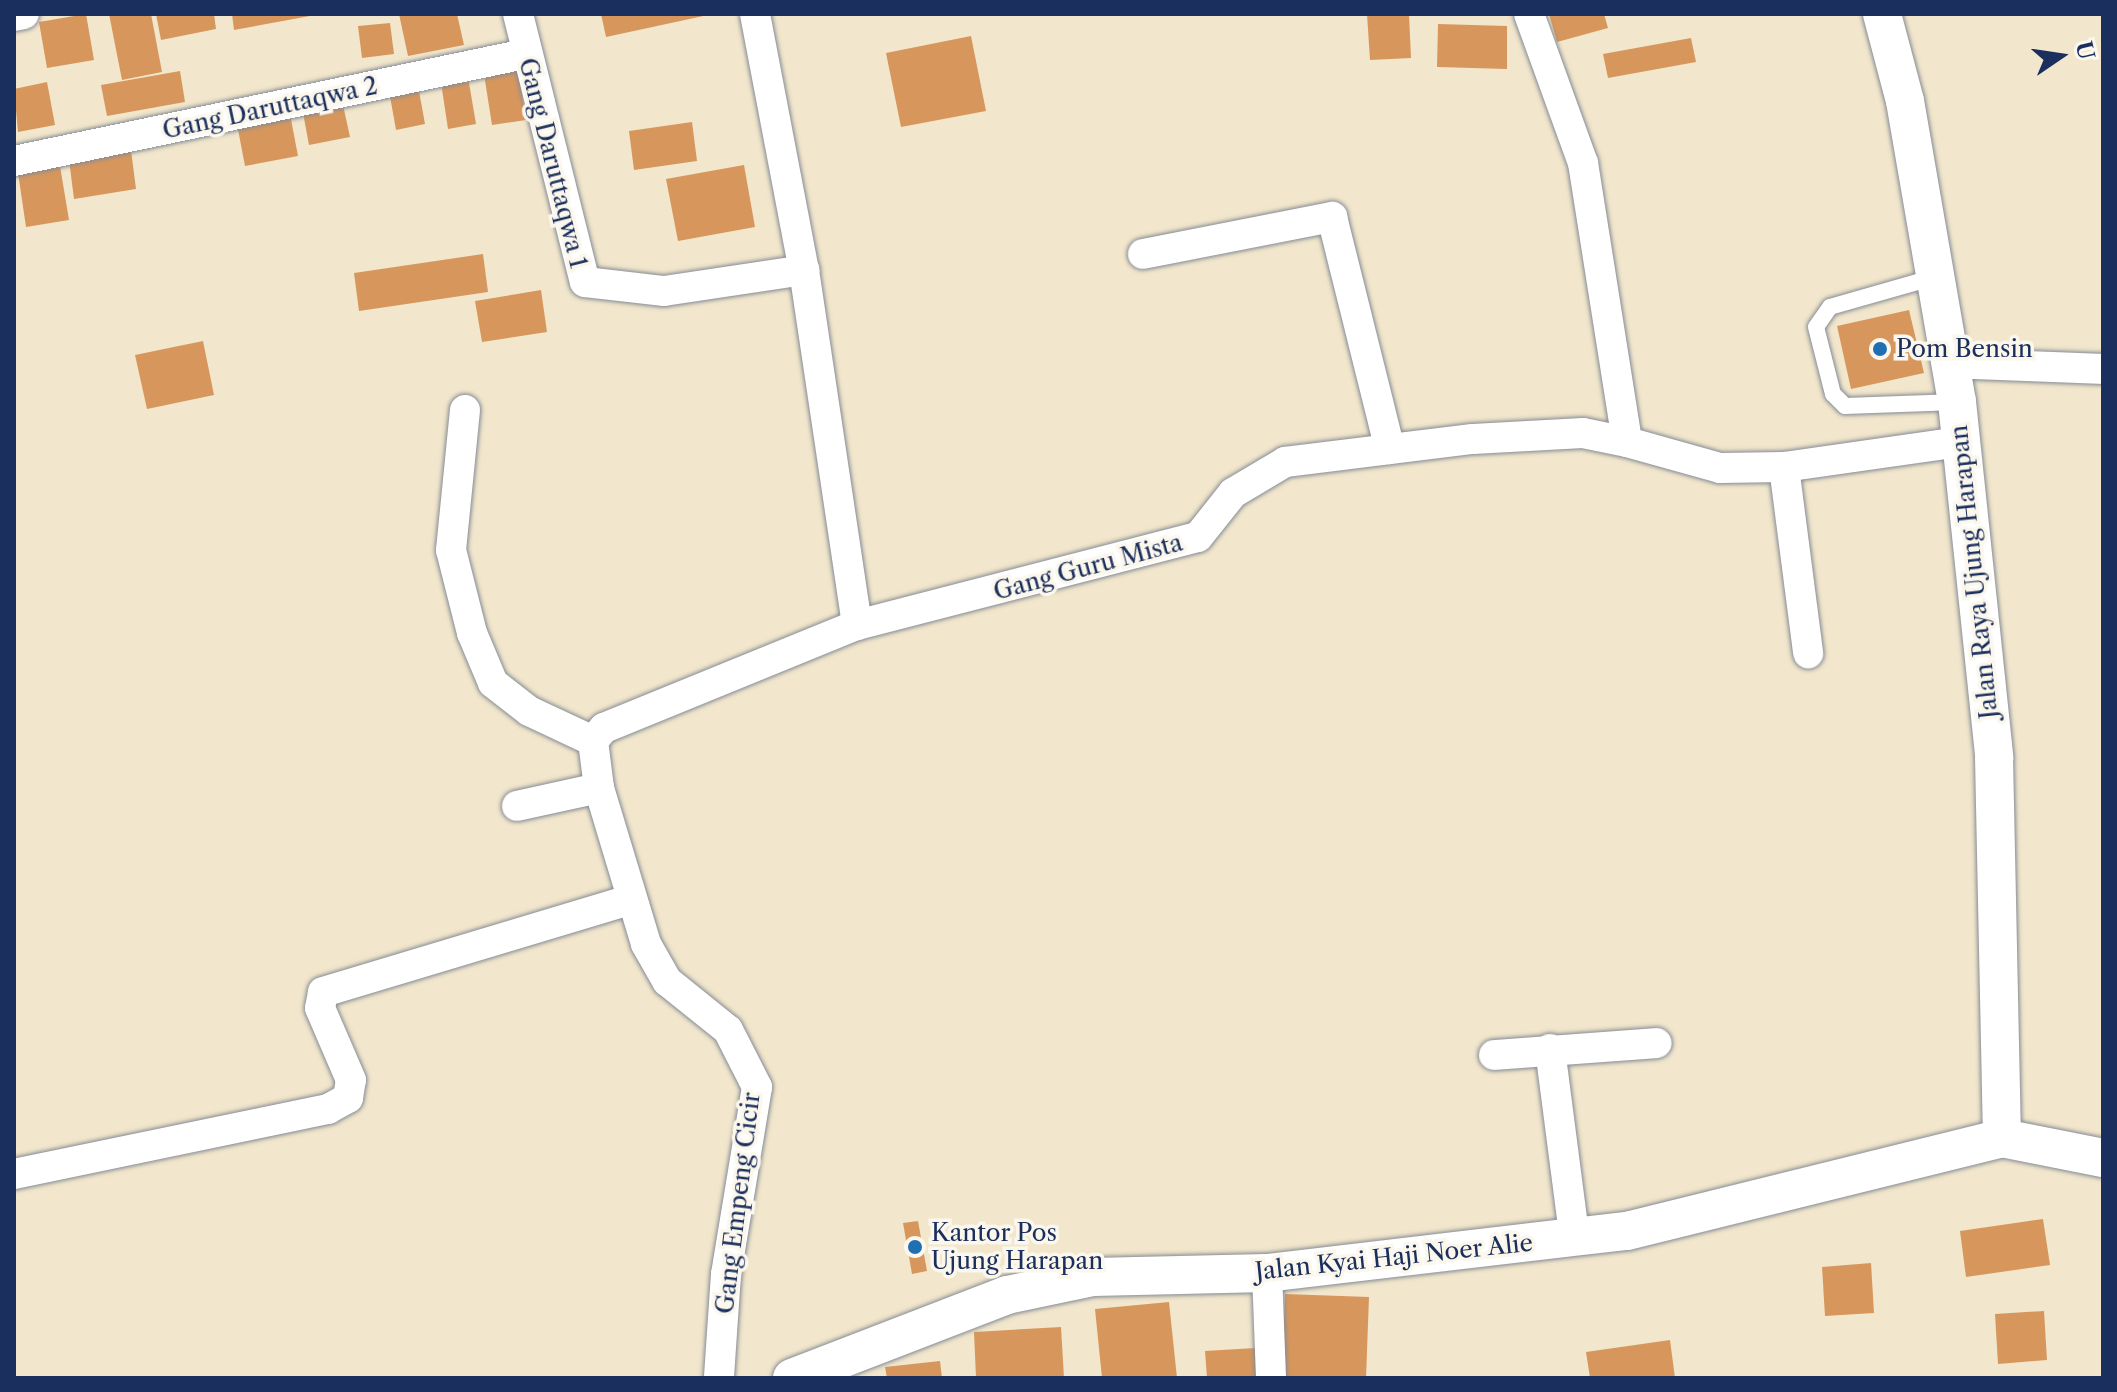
<!DOCTYPE html>
<style>
body{margin:0}
#map{position:relative;width:2117px;height:1392px;overflow:hidden;background:#f2e7cc;font-family:"Libre Caslon Text",serif}
div>[style]{position:absolute}
[style*='--x']{left:calc(var(--x)*1px);top:calc(var(--y)*1px);width:calc(var(--w)*1px);rotate:calc(var(--a)*1deg)}
.building>*{inset:0;background:#d7975c}
.roads{filter:drop-shadow(0 0 2px #868b95) drop-shadow(0 0 2px #868b95)}
.service>*{height:16px;margin:-8px;padding:0 8px;transform-origin:8px;border-radius:8px;background:#fff}
.minor>*{height:30px;margin:-15px;padding:0 15px;transform-origin:15px;border-radius:15px;background:#fff}
.tertiary>*{height:38px;margin:-19px;padding:0 19px;transform-origin:19px;border-radius:19px;background:#fff}
.dots>*{width:22px;height:22px;translate:-50% -50%;box-sizing:border-box;border:4px solid #fbf7ec;border-radius:50%}
span{translate:-50% -50%;white-space:nowrap;text-align:center;line-height:1.15;-webkit-text-stroke:7px #fbf7ec;paint-order:stroke}
.street-label{font-size:24px;color:#1b2f5e}
.poi-label{font-size:24px;color:#1b2f5e}
.left{translate:0 -50%;text-align:left}
.frame{position:absolute;inset:0;border:16px solid #1b2f5e;pointer-events:none}
.north{position:absolute;left:2021px;top:16px;width:80px;height:80px;-webkit-text-stroke:6px #fbf7ec;paint-order:stroke;rotate:77deg;font-size:22px;font-weight:700;line-height:32px;text-align:center;color:#1b2f5e}
.north::after{content:'';display:block;margin:auto;width:28px;height:36px;background:#1b2f5e;clip-path:polygon(50% 0,100% 100%,50% 72%,0 100%)}
</style>
<div id="map">
<div class="building">
<i style="clip-path:polygon(86px 14px,94px 60px,47px 68px,39px 22px)"></i>
<i style="clip-path:polygon(109px 14px,151px 14px,162px 72px,122px 80px)"></i>
<i style="clip-path:polygon(156px 14px,214px 14px,216px 29px,161px 40px)"></i>
<i style="clip-path:polygon(232px 14px,310px 14px,310px 16px,234px 30px)"></i>
<i style="clip-path:polygon(399px 14px,457px 14px,464px 45px,408px 56px)"></i>
<i style="clip-path:polygon(601px 14px,707px 14px,708px 15px,606px 37px)"></i>
<i style="clip-path:polygon(1367px 14px,1409px 14px,1411px 58px,1370px 60px)"></i>
<i style="clip-path:polygon(1549px 14px,1604px 14px,1608px 28px,1557px 42px)"></i>
<i style="clip-path:polygon(390px 23px,394px 54px,362px 58px,358px 26px)"></i>
<i style="clip-path:polygon(1438px 24px,1507px 26px,1507px 69px,1437px 67px)"></i>
<i style="clip-path:polygon(971px 36px,986px 111px,901px 127px,886px 53px)"></i>
<i style="clip-path:polygon(1691px 38px,1696px 62px,1608px 78px,1603px 54px)"></i>
<i style="clip-path:polygon(517px 63px,526px 120px,492px 125px,483px 68px)"></i>
<i style="clip-path:polygon(180px 71px,185px 102px,107px 116px,101px 85px)"></i>
<i style="clip-path:polygon(467px 71px,476px 124px,448px 129px,440px 76px)"></i>
<i style="clip-path:polygon(417px 80px,425px 124px,396px 130px,388px 85px)"></i>
<i style="clip-path:polygon(47px 82px,55px 125px,18px 132px,14px 89px)"></i>
<i style="clip-path:polygon(343px 105px,350px 137px,309px 145px,303px 113px)"></i>
<i style="clip-path:polygon(289px 109px,298px 156px,245px 166px,236px 119px)"></i>
<i style="clip-path:polygon(692px 122px,697px 161px,634px 170px,629px 131px)"></i>
<i style="clip-path:polygon(131px 150px,136px 189px,74px 199px,69px 160px)"></i>
<i style="clip-path:polygon(59px 160px,69px 220px,26px 227px,17px 166px)"></i>
<i style="clip-path:polygon(744px 165px,755px 227px,678px 241px,666px 179px)"></i>
<i style="clip-path:polygon(483px 254px,488px 292px,359px 311px,354px 273px)"></i>
<i style="clip-path:polygon(541px 290px,547px 332px,482px 342px,475px 301px)"></i>
<i style="clip-path:polygon(1909px 310px,1924px 373px,1851px 389px,1837px 326px)"></i>
<i style="clip-path:polygon(203px 341px,214px 395px,147px 409px,135px 355px)"></i>
<i style="clip-path:polygon(2043px 1219px,2050px 1265px,1966px 1277px,1960px 1231px)"></i>
<i style="clip-path:polygon(918px 1221px,927px 1271px,912px 1274px,903px 1223px)"></i>
<i style="clip-path:polygon(1871px 1263px,1874px 1313px,1825px 1316px,1822px 1267px)"></i>
<i style="clip-path:polygon(1285px 1294px,1369px 1297px,1366px 1378px,1282px 1378px)"></i>
<i style="clip-path:polygon(1169px 1302px,1177px 1378px,1102px 1378px,1095px 1309px)"></i>
<i style="clip-path:polygon(2044px 1311px,2047px 1360px,1998px 1364px,1995px 1314px)"></i>
<i style="clip-path:polygon(1061px 1327px,1064px 1378px,976px 1378px,974px 1332px)"></i>
<i style="clip-path:polygon(1670px 1340px,1675px 1378px,1590px 1378px,1586px 1352px)"></i>
<i style="clip-path:polygon(1255px 1348px,1257px 1378px,1207px 1378px,1205px 1351px)"></i>
<i style="clip-path:polygon(940px 1361px,942px 1378px,887px 1378px,885px 1367px)"></i>
</div>
<div class="roads">
<div class="service">
<i style="--x:1935;--y:277;--w:109;--a:164.1"></i>
<i style="--x:1830;--y:307;--w:24;--a:125"></i>
<i style="--x:1816;--y:327;--w:69;--a:75.8"></i>
<i style="--x:1833;--y:394;--w:17;--a:45"></i>
<i style="--x:1845;--y:406;--w:112;--a:-2"></i>
</div>
<div class="minor">
<i style="--x:518;--y:14;--w:276;--a:76"></i>
<i style="--x:585;--y:282;--w:80;--a:6.5"></i>
<i style="--x:664;--y:291;--w:142;--a:-8.5"></i>
<i style="--x:755;--y:14;--w:261;--a:79.2"></i>
<i style="--x:804;--y:270;--w:359;--a:81.5"></i>
<i style="--x:1529;--y:14;--w:158;--a:70.1"></i>
<i style="--x:1583;--y:163;--w:282;--a:81"></i>
<i style="--x:1627;--y:442;--w:97;--a:15.6"></i>
<i style="--x:1720;--y:468;--w:64;--a:-0.9"></i>
<i style="--x:1784;--y:467;--w:178;--a:-8.1"></i>
<i style="--x:14;--y:16;--w:10;--a:-11"></i>
<i style="--x:14;--y:161;--w:522;--a:-11.83"></i>
<i style="--x:1143;--y:254;--w:193;--a:-11.1"></i>
<i style="--x:1332;--y:217;--w:239;--a:76"></i>
<i style="--x:1950;--y:363;--w:153;--a:2.2"></i>
<i style="--x:465;--y:410;--w:141;--a:95.7"></i>
<i style="--x:451;--y:550;--w:86;--a:75.8"></i>
<i style="--x:472;--y:633;--w:54;--a:67.2"></i>
<i style="--x:493;--y:683;--w:46;--a:37.9"></i>
<i style="--x:529;--y:711;--w:71;--a:25.1"></i>
<i style="--x:1784;--y:467;--w:188;--a:82.6"></i>
<i style="--x:593;--y:741;--w:17;--a:-50"></i>
<i style="--x:604;--y:728;--w:273;--a:-22.2"></i>
<i style="--x:857;--y:625;--w:352;--a:-14.5"></i>
<i style="--x:1198;--y:537;--w:56;--a:-51.5"></i>
<i style="--x:1233;--y:493;--w:61;--a:-30.8"></i>
<i style="--x:1285;--y:462;--w:189;--a:-7"></i>
<i style="--x:1473;--y:439;--w:110;--a:-3.1"></i>
<i style="--x:1583;--y:433;--w:45;--a:11.6"></i>
<i style="--x:593;--y:741;--w:47;--a:82.7"></i>
<i style="--x:599;--y:788;--w:163;--a:73.2"></i>
<i style="--x:646;--y:944;--w:43;--a:60.4"></i>
<i style="--x:667;--y:981;--w:78;--a:38.8"></i>
<i style="--x:728;--y:1030;--w:64;--a:63"></i>
<i style="--x:757;--y:1087;--w:190;--a:99.4"></i>
<i style="--x:726;--y:1274;--w:104;--a:93.9"></i>
<i style="--x:517;--y:806;--w:84;--a:-12.4"></i>
<i style="--x:1550;--y:1049;--w:188;--a:82.6"></i>
<i style="--x:1494;--y:1055;--w:163;--a:-4.2"></i>
<i style="--x:14;--y:1174;--w:321;--a:-11.7"></i>
<i style="--x:328;--y:1109;--w:23;--a:-29"></i>
<i style="--x:348;--y:1098;--w:18;--a:-81"></i>
<i style="--x:351;--y:1080;--w:78;--a:-113.3"></i>
<i style="--x:320;--y:1008;--w:16;--a:-79"></i>
<i style="--x:323;--y:992;--w:320;--a:-16.7"></i>
<i style="--x:1267;--y:1273;--w:105;--a:87.8"></i>
</div>
<div class="tertiary">
<i style="--x:1882;--y:14;--w:90;--a:75.2"></i>
<i style="--x:1905;--y:101;--w:305;--a:80.2"></i>
<i style="--x:1957;--y:402;--w:357;--a:84"></i>
<i style="--x:1994;--y:757;--w:381;--a:88.8"></i>
<i style="--x:792;--y:1378;--w:230;--a:-21.1"></i>
<i style="--x:1007;--y:1295;--w:88;--a:-11.8"></i>
<i style="--x:1093;--y:1277;--w:174;--a:-1.3"></i>
<i style="--x:1267;--y:1273;--w:362;--a:-6.7"></i>
<i style="--x:1627;--y:1231;--w:386;--a:-13.9"></i>
<i style="--x:2002;--y:1138;--w:103;--a:11.2"></i>
</div>
</div>
<div class="dots">
<i style="left:1880px;top:349px;background:#1f6fb2"></i>
<i style="left:915px;top:1247px;background:#1f6fb2"></i>
</div>
<div class="street-label">
<span style="left:270px;top:108px;rotate:-12deg">Gang Daruttaqwa 2</span>
<span style="left:553px;top:163px;rotate:76deg">Gang Daruttaqwa 1</span>
<span style="left:1088px;top:567px;rotate:-15deg">Gang Guru Mista</span>
<span style="left:1974px;top:572px;rotate:-96deg">Jalan Raya Ujung Harapan</span>
<span style="left:738px;top:1203px;rotate:-83deg">Gang Empeng Cicir</span>
<span style="left:1394px;top:1257px;rotate:-6deg">Jalan Kyai Haji Noer Alie</span>
</div>
<div class="poi-label">
<span class="left" style="left:1896px;top:349px">Pom Bensin</span>
<span class="left" style="left:931px;top:1247px">Kantor Pos<br>Ujung Harapan</span>
</div>
<div class="frame"></div>
<div class="north">U</div>
</div>
